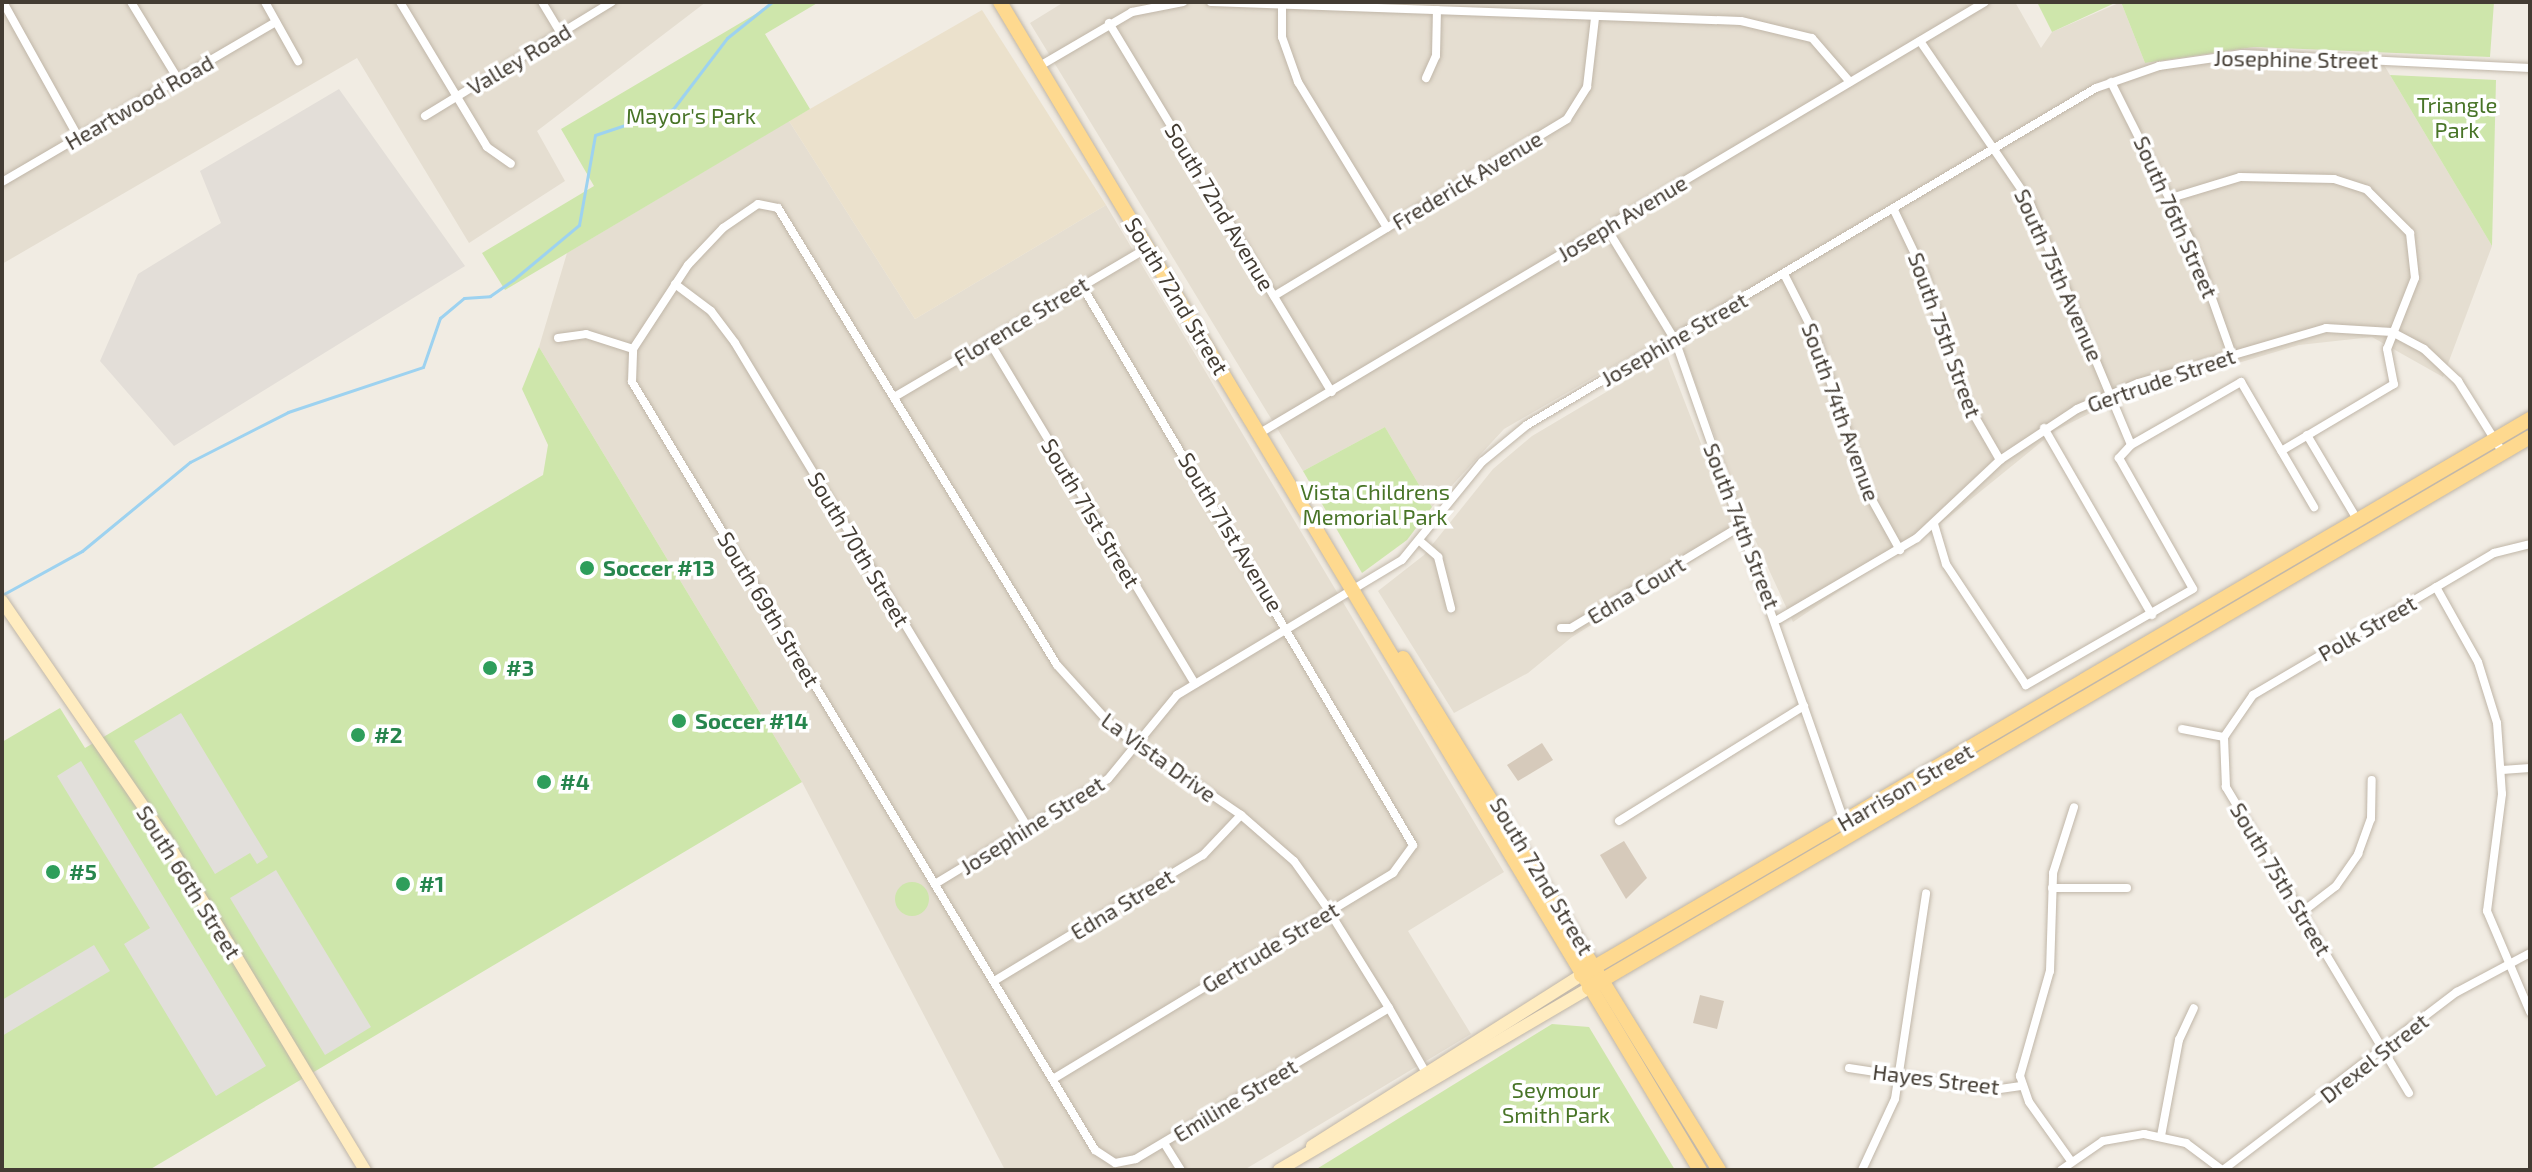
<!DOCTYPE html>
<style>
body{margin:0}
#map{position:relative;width:2532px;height:1172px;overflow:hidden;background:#f1ece3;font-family:"Exo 2",sans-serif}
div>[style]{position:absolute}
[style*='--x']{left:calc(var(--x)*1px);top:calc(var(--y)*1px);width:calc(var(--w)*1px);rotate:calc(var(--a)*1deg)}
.residential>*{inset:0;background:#e5ded1}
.industrial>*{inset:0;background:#e3ded8}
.education>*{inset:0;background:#ebe1cc}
.green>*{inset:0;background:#cee6ab}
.round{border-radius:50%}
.parking>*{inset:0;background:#e2dfdb}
.stream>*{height:3px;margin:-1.5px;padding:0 1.5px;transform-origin:1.5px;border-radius:1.5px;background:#9dd2f0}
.building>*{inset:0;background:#d6cabb}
.roads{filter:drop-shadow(0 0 2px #c0b6a8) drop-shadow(0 0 2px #c0b6a8)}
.street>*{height:8px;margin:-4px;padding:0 4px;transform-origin:4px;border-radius:4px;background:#fff}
.secondary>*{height:12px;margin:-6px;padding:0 6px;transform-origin:6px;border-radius:6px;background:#ffecc0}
.primary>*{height:14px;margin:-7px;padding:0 7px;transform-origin:7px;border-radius:7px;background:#fed98f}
.dots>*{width:22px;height:22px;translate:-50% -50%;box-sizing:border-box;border:4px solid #fff;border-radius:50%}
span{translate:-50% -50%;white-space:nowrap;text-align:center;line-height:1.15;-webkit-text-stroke:7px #fff;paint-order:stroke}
.street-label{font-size:22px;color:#433c33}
.park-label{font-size:22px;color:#487427}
.leisure-label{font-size:22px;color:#27864d;font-weight:700}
.left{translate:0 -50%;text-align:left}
.frame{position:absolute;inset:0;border:4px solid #433c33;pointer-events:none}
</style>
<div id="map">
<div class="residential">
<i style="clip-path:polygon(2px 2px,706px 2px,537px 131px,565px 181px,469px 243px,357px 58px,2px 264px)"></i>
<i style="clip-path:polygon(1064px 2px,2015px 2px,2041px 48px,2052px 32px,2121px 2px,2145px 63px,2254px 47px,2384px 65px,2492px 246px,2443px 377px,2372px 337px,2299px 345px,2123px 397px,2056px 430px,1949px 517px,1793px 622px,1745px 518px,1676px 330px,1504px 429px,1432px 507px,1385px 427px,1303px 471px,1030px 23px)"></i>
<i style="clip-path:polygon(789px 121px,915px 319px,1106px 205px,1504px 872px,1408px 931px,1471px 1034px,1244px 1170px,1005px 1170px,802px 782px,539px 347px,567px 253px)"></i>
<i style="clip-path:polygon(1667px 356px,1736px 534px,1572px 637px,1528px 673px,1454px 713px,1378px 591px,1424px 555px,1493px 469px,1532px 436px)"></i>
</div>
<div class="industrial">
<i style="clip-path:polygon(339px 89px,465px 266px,174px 446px,100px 361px,138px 274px,221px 223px,200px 171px)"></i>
</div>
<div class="education">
<i style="clip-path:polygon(982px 10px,1106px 205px,915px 319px,789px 121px)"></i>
</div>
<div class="green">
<i style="clip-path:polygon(776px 2px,819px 2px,765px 34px,810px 109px,505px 290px,482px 253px,594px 186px,561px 129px)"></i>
<i style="clip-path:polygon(2037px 2px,2117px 2px,2052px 32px)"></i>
<i style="clip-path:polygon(2121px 2px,2494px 2px,2490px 57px,2254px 47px,2145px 63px)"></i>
<i style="clip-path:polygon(2390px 75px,2496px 80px,2492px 246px)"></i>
<i style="clip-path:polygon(539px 347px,802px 782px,149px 1170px,2px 1170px,2px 742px,60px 708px,85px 748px,543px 475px,548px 445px,522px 389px)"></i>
<i style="clip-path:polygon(1385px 427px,1432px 507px,1407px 540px,1362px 573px,1303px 471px)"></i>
<i class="round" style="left:895px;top:882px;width:34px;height:34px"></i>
<i style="clip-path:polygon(1552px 1024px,1589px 1027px,1675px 1170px,1315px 1170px)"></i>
</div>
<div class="parking">
<i style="clip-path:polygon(181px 713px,268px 857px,257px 864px,250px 853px,215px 874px,134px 741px)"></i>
<i style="clip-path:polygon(81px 761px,266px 1066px,216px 1096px,124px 944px,150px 928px,57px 776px)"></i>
<i style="clip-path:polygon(276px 870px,371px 1027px,325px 1055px,230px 898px)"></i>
<i style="clip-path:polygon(94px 945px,110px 971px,2px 1036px,2px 1000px)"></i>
</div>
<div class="stream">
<i style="--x:2;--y:595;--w:91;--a:-28.8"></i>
<i style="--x:82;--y:551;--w:140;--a:-39.5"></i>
<i style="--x:190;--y:462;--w:110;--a:-27"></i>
<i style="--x:288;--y:412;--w:142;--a:-18.4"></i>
<i style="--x:423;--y:367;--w:52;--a:-70.9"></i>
<i style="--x:440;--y:318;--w:31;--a:-40"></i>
<i style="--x:464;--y:298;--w:26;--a:-4"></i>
<i style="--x:490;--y:296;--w:28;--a:-35"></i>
<i style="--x:513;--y:280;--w:86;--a:-39.8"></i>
<i style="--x:579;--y:225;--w:91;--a:-79.9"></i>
<i style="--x:595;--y:135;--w:82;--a:-18.4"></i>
<i style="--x:673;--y:109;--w:89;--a:-52.7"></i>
<i style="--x:727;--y:38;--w:58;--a:-38.7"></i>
</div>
<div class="building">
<i style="clip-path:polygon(1542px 743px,1553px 760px,1518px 781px,1507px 765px)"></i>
<i style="clip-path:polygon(1624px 841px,1647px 878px,1626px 899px,1600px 855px)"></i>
<i style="clip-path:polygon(1700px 995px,1724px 1001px,1717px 1029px,1693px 1023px)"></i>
</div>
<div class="roads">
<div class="street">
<i style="--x:3;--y:2;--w:154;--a:60.9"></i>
<i style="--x:131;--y:2;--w:90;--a:58.6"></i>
<i style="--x:265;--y:2;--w:68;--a:60.8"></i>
<i style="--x:400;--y:2;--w:169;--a:59"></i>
<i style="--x:487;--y:147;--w:29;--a:35"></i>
<i style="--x:542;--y:2;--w:37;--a:59"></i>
<i style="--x:1211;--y:2;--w:530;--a:2.05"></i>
<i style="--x:1741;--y:21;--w:73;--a:13.5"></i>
<i style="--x:1812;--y:38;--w:58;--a:49.2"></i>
<i style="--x:1282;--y:2;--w:35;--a:90"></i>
<i style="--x:1282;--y:37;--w:48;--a:70.4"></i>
<i style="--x:1298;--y:82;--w:171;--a:58.6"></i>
<i style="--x:1109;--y:23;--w:431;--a:58.9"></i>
<i style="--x:1920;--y:41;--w:194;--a:55.7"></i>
<i style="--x:2029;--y:201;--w:264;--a:67.3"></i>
<i style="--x:2131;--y:445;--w:18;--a:133"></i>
<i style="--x:2119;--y:458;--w:150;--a:60.5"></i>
<i style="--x:2193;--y:589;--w:193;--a:150.1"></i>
<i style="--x:2026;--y:685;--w:145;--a:-123.5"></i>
<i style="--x:1946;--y:564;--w:42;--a:-106.7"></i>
<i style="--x:1038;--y:67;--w:109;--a:-30.3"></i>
<i style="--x:1132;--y:12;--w:52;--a:-11.1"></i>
<i style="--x:1426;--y:78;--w:24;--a:-66"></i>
<i style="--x:1436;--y:56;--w:46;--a:-88.8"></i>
<i style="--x:2111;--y:82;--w:186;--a:63.4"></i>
<i style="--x:2194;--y:248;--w:114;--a:70.4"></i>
<i style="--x:425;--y:116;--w:219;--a:-31.4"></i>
<i style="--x:2;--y:182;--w:317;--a:-30.3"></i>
<i style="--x:2171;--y:198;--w:72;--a:-16.9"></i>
<i style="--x:2240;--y:177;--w:94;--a:1.2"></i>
<i style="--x:2334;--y:179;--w:35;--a:18"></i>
<i style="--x:2367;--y:190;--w:61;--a:45"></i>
<i style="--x:2410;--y:233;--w:45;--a:83.7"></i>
<i style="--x:2415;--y:278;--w:76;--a:111.5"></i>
<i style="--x:2387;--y:349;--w:36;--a:79"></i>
<i style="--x:2394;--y:384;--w:131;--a:149.3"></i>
<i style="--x:1893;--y:208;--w:74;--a:64.5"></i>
<i style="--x:1925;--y:275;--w:127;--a:72.6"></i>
<i style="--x:1963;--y:396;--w:74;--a:60"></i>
<i style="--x:1606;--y:227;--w:132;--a:58.6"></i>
<i style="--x:1675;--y:340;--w:510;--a:70.64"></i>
<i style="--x:1784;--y:274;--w:68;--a:63.1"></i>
<i style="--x:1815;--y:335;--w:162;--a:71.7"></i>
<i style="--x:1866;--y:489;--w:70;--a:60.9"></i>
<i style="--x:675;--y:284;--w:45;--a:36.9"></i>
<i style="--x:711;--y:311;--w:40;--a:53"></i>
<i style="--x:735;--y:343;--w:567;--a:58.86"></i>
<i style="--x:1274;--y:296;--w:342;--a:-31.1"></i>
<i style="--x:1567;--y:119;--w:38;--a:-58"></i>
<i style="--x:1587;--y:87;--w:69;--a:-83.4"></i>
<i style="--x:558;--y:338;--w:28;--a:-8"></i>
<i style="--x:586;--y:334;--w:49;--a:17.7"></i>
<i style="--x:989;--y:341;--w:400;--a:59"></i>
<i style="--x:896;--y:396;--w:291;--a:-30.5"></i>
<i style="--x:2044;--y:428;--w:216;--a:60"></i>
<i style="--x:1260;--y:433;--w:843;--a:-30.73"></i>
<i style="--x:2307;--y:435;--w:100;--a:59.3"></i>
<i style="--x:2131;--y:445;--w:127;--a:-29.8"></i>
<i style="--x:2241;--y:382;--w:145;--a:59.7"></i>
<i style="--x:1421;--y:542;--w:23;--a:41"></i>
<i style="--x:1438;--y:557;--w:53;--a:75.7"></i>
<i style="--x:2436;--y:587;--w:86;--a:60.8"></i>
<i style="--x:2478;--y:662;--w:64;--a:72.7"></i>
<i style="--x:2497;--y:723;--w:71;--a:86"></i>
<i style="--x:2502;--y:794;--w:118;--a:97.3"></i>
<i style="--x:2487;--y:911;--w:110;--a:66.9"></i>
<i style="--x:1779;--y:619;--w:160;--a:-30.4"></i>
<i style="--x:1917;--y:538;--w:114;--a:-43.2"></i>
<i style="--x:2000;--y:460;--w:92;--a:-33.5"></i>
<i style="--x:2077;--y:409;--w:66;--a:-23.1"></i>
<i style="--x:2138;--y:383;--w:196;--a:-16.3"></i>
<i style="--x:2326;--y:328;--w:66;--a:3.5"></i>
<i style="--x:2392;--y:332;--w:36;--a:28"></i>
<i style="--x:2424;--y:349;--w:47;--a:43.3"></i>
<i style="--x:2458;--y:381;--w:85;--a:58"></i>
<i style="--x:1561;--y:628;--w:10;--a:0"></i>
<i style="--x:1571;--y:628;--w:198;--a:-31"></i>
<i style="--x:2182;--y:729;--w:43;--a:10.8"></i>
<i style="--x:2502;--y:770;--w:28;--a:-4"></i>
<i style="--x:1619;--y:821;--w:218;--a:-31.9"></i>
<i style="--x:935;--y:884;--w:202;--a:-31.3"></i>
<i style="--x:1108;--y:779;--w:109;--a:-50.6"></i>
<i style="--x:1177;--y:695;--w:262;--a:-31"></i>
<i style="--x:1402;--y:560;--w:127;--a:-50.8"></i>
<i style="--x:1482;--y:462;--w:58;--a:-39.4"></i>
<i style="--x:1527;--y:425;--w:661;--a:-30.64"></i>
<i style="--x:2096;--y:88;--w:67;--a:-19.2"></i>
<i style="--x:2159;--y:66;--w:84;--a:-8.2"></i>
<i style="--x:2242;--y:54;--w:288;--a:2.8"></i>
<i style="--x:2052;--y:888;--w:75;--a:0"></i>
<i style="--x:2301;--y:913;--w:44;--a:-37.6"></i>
<i style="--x:2336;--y:886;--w:39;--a:-55"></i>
<i style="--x:2358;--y:854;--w:37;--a:-70"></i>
<i style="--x:2371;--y:819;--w:39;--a:-89"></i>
<i style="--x:994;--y:981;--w:244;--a:-31.1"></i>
<i style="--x:1203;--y:855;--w:55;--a:-46.5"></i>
<i style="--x:1389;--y:1008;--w:295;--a:149.2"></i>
<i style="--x:1136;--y:1159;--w:21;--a:169"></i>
<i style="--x:1115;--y:1163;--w:24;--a:-147"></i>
<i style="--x:1095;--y:1150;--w:897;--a:-121.08"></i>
<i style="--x:632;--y:382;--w:33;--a:-88"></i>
<i style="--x:633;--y:349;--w:100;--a:-56.8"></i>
<i style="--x:688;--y:265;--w:51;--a:-46.6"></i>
<i style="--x:723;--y:228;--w:42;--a:-34.4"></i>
<i style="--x:758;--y:204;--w:20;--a:11"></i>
<i style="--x:778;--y:208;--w:535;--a:58.6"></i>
<i style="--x:1057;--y:665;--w:85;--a:47.9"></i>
<i style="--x:1114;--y:728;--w:154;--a:34.4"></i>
<i style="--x:1241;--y:815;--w:70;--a:41"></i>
<i style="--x:1294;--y:861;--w:52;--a:54.5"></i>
<i style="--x:1324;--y:903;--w:123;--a:58.2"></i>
<i style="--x:1389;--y:1008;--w:81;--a:60.3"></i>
<i style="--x:1849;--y:1068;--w:146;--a:8.7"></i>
<i style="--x:1993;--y:1090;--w:30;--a:-8"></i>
<i style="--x:1053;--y:1079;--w:398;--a:-31.2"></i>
<i style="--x:1393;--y:873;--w:34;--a:-54"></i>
<i style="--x:1413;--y:845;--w:650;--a:-120.63"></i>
<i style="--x:2409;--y:1093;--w:357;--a:-120.9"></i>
<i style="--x:2226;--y:787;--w:50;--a:-92.3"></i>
<i style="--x:2224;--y:737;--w:51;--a:-55.4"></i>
<i style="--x:2253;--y:695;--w:280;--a:-30.5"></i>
<i style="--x:2494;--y:553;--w:37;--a:-14"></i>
<i style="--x:2161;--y:1136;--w:98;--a:-79.4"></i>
<i style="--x:2179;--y:1040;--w:35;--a:-65"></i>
<i style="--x:1164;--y:1143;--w:32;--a:58"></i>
<i style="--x:2071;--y:1161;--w:72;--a:-125.4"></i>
<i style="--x:2029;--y:1102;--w:28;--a:-109"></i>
<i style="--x:2020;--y:1076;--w:109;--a:-74.1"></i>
<i style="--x:2050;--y:971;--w:98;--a:-88.2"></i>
<i style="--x:2053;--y:873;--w:69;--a:-72.3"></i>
<i style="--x:1862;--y:1170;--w:78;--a:-65.1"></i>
<i style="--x:1895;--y:1099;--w:208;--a:-81.4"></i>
<i style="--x:2061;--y:1170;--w:51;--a:-34.6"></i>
<i style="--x:2103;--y:1141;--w:42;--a:-9.7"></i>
<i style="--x:2144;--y:1134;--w:43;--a:12.1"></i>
<i style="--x:2186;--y:1143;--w:45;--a:36.9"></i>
<i style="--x:2223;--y:1170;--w:294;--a:-37.3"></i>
<i style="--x:2457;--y:992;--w:83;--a:-28.1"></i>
</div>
<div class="secondary">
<i style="--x:2;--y:601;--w:286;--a:55.5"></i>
<i style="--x:164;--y:837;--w:389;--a:58.9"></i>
<i style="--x:1312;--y:1146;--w:319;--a:-32.4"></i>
<i style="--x:1279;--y:1170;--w:359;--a:-30.4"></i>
</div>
<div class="primary">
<i style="--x:1000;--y:2;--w:1362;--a:59.07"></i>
<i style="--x:1403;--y:658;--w:602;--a:58.32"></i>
<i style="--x:1581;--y:975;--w:1100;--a:-30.37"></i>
<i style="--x:1589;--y:988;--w:1090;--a:-30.35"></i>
</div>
</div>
<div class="dots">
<i style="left:587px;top:568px;background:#2e9e5b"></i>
<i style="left:490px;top:668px;background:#2e9e5b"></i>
<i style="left:679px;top:721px;background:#2e9e5b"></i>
<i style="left:358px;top:735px;background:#2e9e5b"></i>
<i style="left:544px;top:782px;background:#2e9e5b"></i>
<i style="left:53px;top:872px;background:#2e9e5b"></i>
<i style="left:403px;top:884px;background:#2e9e5b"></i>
</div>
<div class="street-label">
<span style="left:519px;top:59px;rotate:-31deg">Valley Road</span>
<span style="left:2296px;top:59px;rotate:1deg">Josephine Street</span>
<span style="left:139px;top:102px;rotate:-30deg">Heartwood Road</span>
<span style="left:1467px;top:180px;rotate:-31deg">Frederick Avenue</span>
<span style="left:1220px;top:207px;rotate:59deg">South 72nd Avenue</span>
<span style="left:2176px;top:217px;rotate:66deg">South 76th Street</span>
<span style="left:1622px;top:218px;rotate:-31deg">Joseph Avenue</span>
<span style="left:2059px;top:275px;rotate:66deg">South 75th Avenue</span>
<span style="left:1177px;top:296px;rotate:59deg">South 72nd Street</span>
<span style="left:1021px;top:321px;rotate:-31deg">Florence Street</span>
<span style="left:1945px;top:335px;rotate:70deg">South 75th Street</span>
<span style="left:1674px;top:339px;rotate:-30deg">Josephine Street</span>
<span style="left:2161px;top:380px;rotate:-19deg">Gertrude Street</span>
<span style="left:1841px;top:412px;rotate:70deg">South 74th Avenue</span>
<span style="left:1091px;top:513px;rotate:59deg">South 71st Street</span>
<span style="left:1742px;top:526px;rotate:69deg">South 74th Street</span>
<span style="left:1231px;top:532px;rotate:59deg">South 71st Avenue</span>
<span style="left:859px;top:549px;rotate:59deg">South 70th Street</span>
<span style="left:1636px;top:590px;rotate:-31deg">Edna Court</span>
<span style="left:769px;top:609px;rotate:59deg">South 69th Street</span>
<span style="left:2367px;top:628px;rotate:-30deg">Polk Street</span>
<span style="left:1159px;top:757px;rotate:36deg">La Vista Drive</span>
<span style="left:1905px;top:787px;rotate:-30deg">Harrison Street</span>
<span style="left:1032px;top:825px;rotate:-32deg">Josephine Street</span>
<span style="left:1542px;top:876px;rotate:59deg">South 72nd Street</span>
<span style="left:2281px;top:879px;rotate:59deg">South 75th Street</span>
<span style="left:189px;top:882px;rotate:58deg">South 66th Street</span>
<span style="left:1122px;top:904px;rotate:-31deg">Edna Street</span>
<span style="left:1270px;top:947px;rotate:-31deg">Gertrude Street</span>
<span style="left:2374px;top:1058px;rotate:-38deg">Drexel Street</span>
<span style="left:1936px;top:1079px;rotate:7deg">Hayes Street</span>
<span style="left:1235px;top:1100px;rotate:-31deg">Emiline Street</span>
</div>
<div class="park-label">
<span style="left:2457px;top:117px">Triangle<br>Park</span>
<span style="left:691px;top:116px">Mayor's Park</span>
<span style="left:1375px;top:504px">Vista Childrens<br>Memorial Park</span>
<span style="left:1556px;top:1102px">Seymour<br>Smith Park</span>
</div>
<div class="leisure-label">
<span class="left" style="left:603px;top:568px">Soccer #13</span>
<span class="left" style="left:506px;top:668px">#3</span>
<span class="left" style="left:695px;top:721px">Soccer #14</span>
<span class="left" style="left:374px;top:735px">#2</span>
<span class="left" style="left:560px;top:782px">#4</span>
<span class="left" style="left:69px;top:872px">#5</span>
<span class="left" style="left:419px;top:884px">#1</span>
</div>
<div class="frame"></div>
</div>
